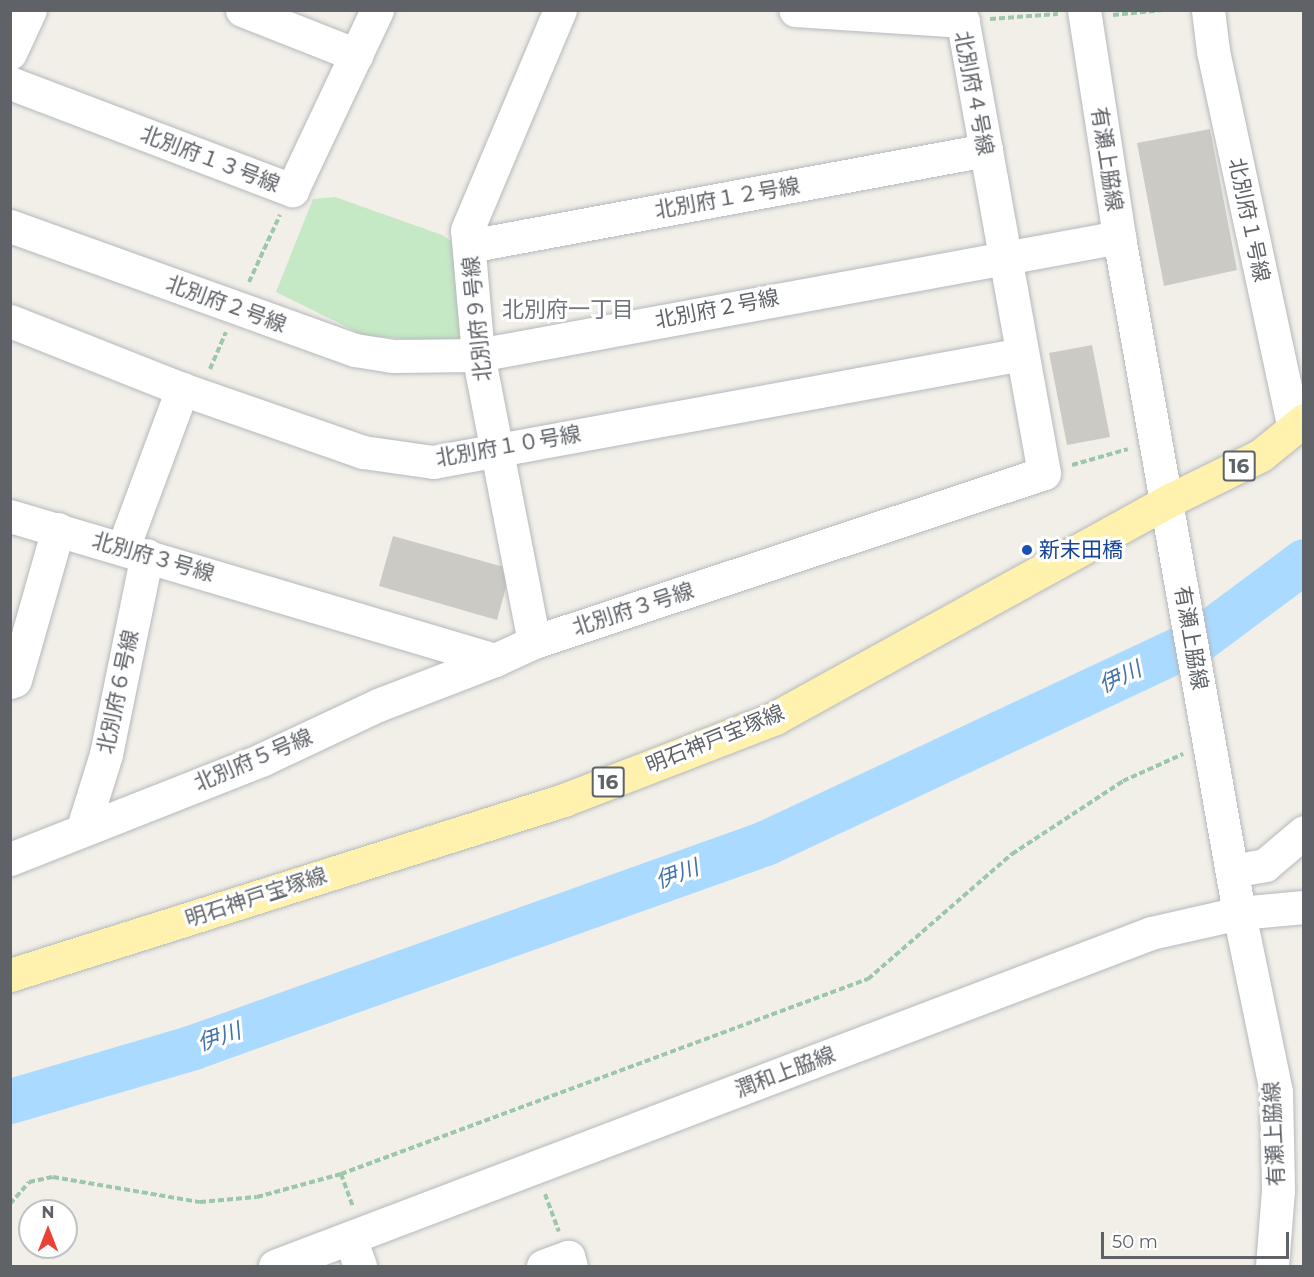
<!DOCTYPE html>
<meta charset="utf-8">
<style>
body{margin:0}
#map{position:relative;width:1314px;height:1277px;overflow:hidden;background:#f1efe8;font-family:Montserrat,"Noto Sans JP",sans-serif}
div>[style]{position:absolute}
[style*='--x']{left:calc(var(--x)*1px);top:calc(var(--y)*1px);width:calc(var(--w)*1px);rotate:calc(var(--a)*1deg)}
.green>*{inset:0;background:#c5e8c5}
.river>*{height:45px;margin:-22.5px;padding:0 22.5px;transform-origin:22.5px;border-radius:22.5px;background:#aadaff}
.building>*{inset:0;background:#cccac5}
.path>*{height:4px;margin-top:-2px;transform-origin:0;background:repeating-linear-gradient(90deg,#9cc7a9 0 6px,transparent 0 9px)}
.roads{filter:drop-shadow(0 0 2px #b5b8bc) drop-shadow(0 0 2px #b5b8bc)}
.minor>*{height:33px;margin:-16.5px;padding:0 16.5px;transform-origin:16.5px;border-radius:16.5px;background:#fff}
.major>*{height:33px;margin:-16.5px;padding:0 16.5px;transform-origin:16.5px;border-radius:16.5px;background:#fff2af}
.dots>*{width:16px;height:16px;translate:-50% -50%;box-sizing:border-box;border:3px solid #fff;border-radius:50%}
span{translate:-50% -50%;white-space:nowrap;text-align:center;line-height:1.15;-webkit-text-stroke:6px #fff;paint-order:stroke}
.shield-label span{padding:2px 4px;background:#fff;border:2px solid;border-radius:4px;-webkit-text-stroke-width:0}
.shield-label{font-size:20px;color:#5f6368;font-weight:700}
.street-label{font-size:21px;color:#5f6368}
.transit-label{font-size:21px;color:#164399}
.left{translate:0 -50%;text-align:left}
.neighbourhood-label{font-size:22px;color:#70757a}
.water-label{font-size:22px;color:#4174aa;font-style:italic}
.frame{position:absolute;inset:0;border:12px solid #5f6368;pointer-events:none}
.north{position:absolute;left:18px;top:1199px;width:60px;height:60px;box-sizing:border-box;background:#fff;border:2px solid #bfc1c3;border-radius:50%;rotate:0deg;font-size:16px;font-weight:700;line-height:24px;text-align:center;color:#5f6368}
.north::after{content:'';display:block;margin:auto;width:21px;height:27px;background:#ea4335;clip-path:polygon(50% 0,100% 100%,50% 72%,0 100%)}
.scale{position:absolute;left:1101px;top:1232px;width:188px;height:27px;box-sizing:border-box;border:3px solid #5f6368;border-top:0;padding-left:8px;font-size:18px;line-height:21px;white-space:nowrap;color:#5f6368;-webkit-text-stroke:4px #fff;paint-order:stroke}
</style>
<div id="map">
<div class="green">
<i style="clip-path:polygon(335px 197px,442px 235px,462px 248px,469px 336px,458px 342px,365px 336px,276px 292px,313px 199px)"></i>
</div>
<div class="river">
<i style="--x:10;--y:1101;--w:191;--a:-16.4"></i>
<i style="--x:193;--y:1047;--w:607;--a:-19.63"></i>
<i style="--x:765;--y:843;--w:478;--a:-25.1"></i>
<i style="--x:1198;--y:640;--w:132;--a:-36.7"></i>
</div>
<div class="building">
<i style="clip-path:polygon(1210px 129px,1237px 270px,1164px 286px,1137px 143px)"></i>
<i style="clip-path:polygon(1092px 345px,1110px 437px,1067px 445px,1049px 353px)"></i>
<i style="clip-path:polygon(393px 536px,511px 569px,497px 620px,379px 586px)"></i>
</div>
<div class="path">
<i style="--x:1113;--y:15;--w:50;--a:-5.7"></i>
<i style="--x:990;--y:19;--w:68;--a:-4.2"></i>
<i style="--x:249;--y:282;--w:74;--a:-65.2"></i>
<i style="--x:210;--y:369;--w:40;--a:-66.6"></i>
<i style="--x:1072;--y:465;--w:58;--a:-15.9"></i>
<i style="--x:341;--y:1174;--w:35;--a:70"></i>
<i style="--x:545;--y:1194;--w:40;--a:69.8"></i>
<i style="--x:10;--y:1204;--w:29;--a:-49"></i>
<i style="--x:29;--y:1182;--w:25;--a:-12"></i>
<i style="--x:53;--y:1177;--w:149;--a:9.7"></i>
<i style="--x:200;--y:1202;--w:57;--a:-5"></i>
<i style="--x:257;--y:1197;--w:87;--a:-15.3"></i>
<i style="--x:341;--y:1174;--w:562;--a:-20.31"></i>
<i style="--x:868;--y:979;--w:191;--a:-41"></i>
<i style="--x:1012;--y:854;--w:133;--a:-33.3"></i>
<i style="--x:1123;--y:781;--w:66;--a:-24.2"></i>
</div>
<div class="roads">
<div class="minor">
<i style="--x:242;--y:10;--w:123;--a:21.5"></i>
<i style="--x:1084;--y:10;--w:230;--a:81.2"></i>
<i style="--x:1119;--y:237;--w:687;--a:79.93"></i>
<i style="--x:1239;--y:913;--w:183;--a:78.3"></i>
<i style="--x:1276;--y:1092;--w:98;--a:88.8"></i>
<i style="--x:1278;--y:1190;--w:76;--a:94.5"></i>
<i style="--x:1208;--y:10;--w:41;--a:83"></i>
<i style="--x:1213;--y:51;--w:386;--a:77.9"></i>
<i style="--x:10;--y:53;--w:47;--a:-65.1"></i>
<i style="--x:10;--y:83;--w:302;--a:20.8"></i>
<i style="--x:292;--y:190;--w:199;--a:-64.7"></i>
<i style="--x:10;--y:226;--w:367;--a:19.8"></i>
<i style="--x:355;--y:350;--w:39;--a:9"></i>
<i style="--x:394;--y:356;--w:84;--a:-0.7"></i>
<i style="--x:478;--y:355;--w:652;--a:-10.43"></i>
<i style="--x:469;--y:246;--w:526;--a:-10.52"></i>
<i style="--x:10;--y:321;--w:185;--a:21.6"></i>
<i style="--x:182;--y:389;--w:192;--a:19.2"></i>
<i style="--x:363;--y:452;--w:71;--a:8.1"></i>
<i style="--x:433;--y:462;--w:599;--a:-10.39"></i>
<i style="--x:10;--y:516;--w:506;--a:16.54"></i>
<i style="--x:495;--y:660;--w:43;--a:-24.8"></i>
<i style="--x:534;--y:642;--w:537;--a:-18.33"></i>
<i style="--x:1044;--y:473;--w:459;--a:-100.2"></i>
<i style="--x:963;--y:21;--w:168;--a:-176.3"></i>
<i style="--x:123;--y:548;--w:170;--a:-69.6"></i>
<i style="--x:534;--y:642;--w:292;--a:-101"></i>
<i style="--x:478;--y:355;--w:125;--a:-95"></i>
<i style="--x:467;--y:230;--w:239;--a:-67.1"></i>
<i style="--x:10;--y:682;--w:5;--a:-22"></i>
<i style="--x:15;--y:680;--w:157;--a:-74.1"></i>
<i style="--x:83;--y:828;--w:77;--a:-72.7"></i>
<i style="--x:106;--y:754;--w:203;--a:-78.4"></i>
<i style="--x:10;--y:859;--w:270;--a:-21.5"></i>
<i style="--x:261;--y:760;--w:129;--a:-25.2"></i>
<i style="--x:378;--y:705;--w:125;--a:-21"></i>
<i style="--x:1232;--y:871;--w:34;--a:-10"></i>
<i style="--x:1265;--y:865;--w:51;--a:-40.2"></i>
<i style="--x:351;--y:1241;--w:27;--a:70"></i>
<i style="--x:275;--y:1266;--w:937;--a:-20.81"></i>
<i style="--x:1151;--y:933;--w:90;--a:-12.8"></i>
<i style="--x:1239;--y:913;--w:65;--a:-5.3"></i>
<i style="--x:543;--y:1266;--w:27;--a:-20"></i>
<i style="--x:568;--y:1257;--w:9;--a:72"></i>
</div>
<div class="major">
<i style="--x:10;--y:975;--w:581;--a:-17.53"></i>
<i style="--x:564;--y:800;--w:226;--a:-21.2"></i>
<i style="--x:775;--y:718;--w:449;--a:-28.9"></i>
<i style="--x:1168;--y:501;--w:104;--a:-26.3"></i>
<i style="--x:1261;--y:455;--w:55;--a:-39.1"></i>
</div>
</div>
<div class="dots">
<i style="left:1027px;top:550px;background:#1a4fb4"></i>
</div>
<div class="shield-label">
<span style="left:1239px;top:466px">16</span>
<span style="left:608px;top:782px">16</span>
</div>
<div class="street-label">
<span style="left:974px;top:93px;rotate:79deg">北別府４号線</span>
<span style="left:210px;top:159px;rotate:21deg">北別府１３号線</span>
<span style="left:1107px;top:159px;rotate:81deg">有瀬上脇線</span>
<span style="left:727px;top:198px;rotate:-10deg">北別府１２号線</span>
<span style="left:1249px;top:220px;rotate:78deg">北別府１号線</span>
<span style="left:226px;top:304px;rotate:20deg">北別府２号線</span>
<span style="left:717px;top:309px;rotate:-11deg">北別府２号線</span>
<span style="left:477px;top:319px;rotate:-96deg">北別府９号線</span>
<span style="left:508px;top:446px;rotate:-10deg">北別府１０号線</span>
<span style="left:153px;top:557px;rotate:16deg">北別府３号線</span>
<span style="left:633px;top:609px;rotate:-18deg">北別府３号線</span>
<span style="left:1191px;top:638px;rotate:80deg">有瀬上脇線</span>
<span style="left:118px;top:692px;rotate:-78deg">北別府６号線</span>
<span style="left:715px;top:739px;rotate:-22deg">明石神戸宝塚線</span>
<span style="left:253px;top:760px;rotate:-23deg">北別府５号線</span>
<span style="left:256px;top:897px;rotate:-18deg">明石神戸宝塚線</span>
<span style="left:785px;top:1072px;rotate:-21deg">潤和上脇線</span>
<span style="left:1274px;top:1134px;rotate:-93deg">有瀬上脇線</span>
</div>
<div class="transit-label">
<span class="left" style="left:1039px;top:550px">新末田橋</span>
</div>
<div class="neighbourhood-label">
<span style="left:568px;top:310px">北別府一丁目</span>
</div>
<div class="water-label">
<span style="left:1120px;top:677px;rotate:-25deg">伊川</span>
<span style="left:677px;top:874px;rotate:-20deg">伊川</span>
<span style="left:219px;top:1037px;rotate:-19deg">伊川</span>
</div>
<div class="frame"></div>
<div class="north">N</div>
<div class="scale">50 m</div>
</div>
